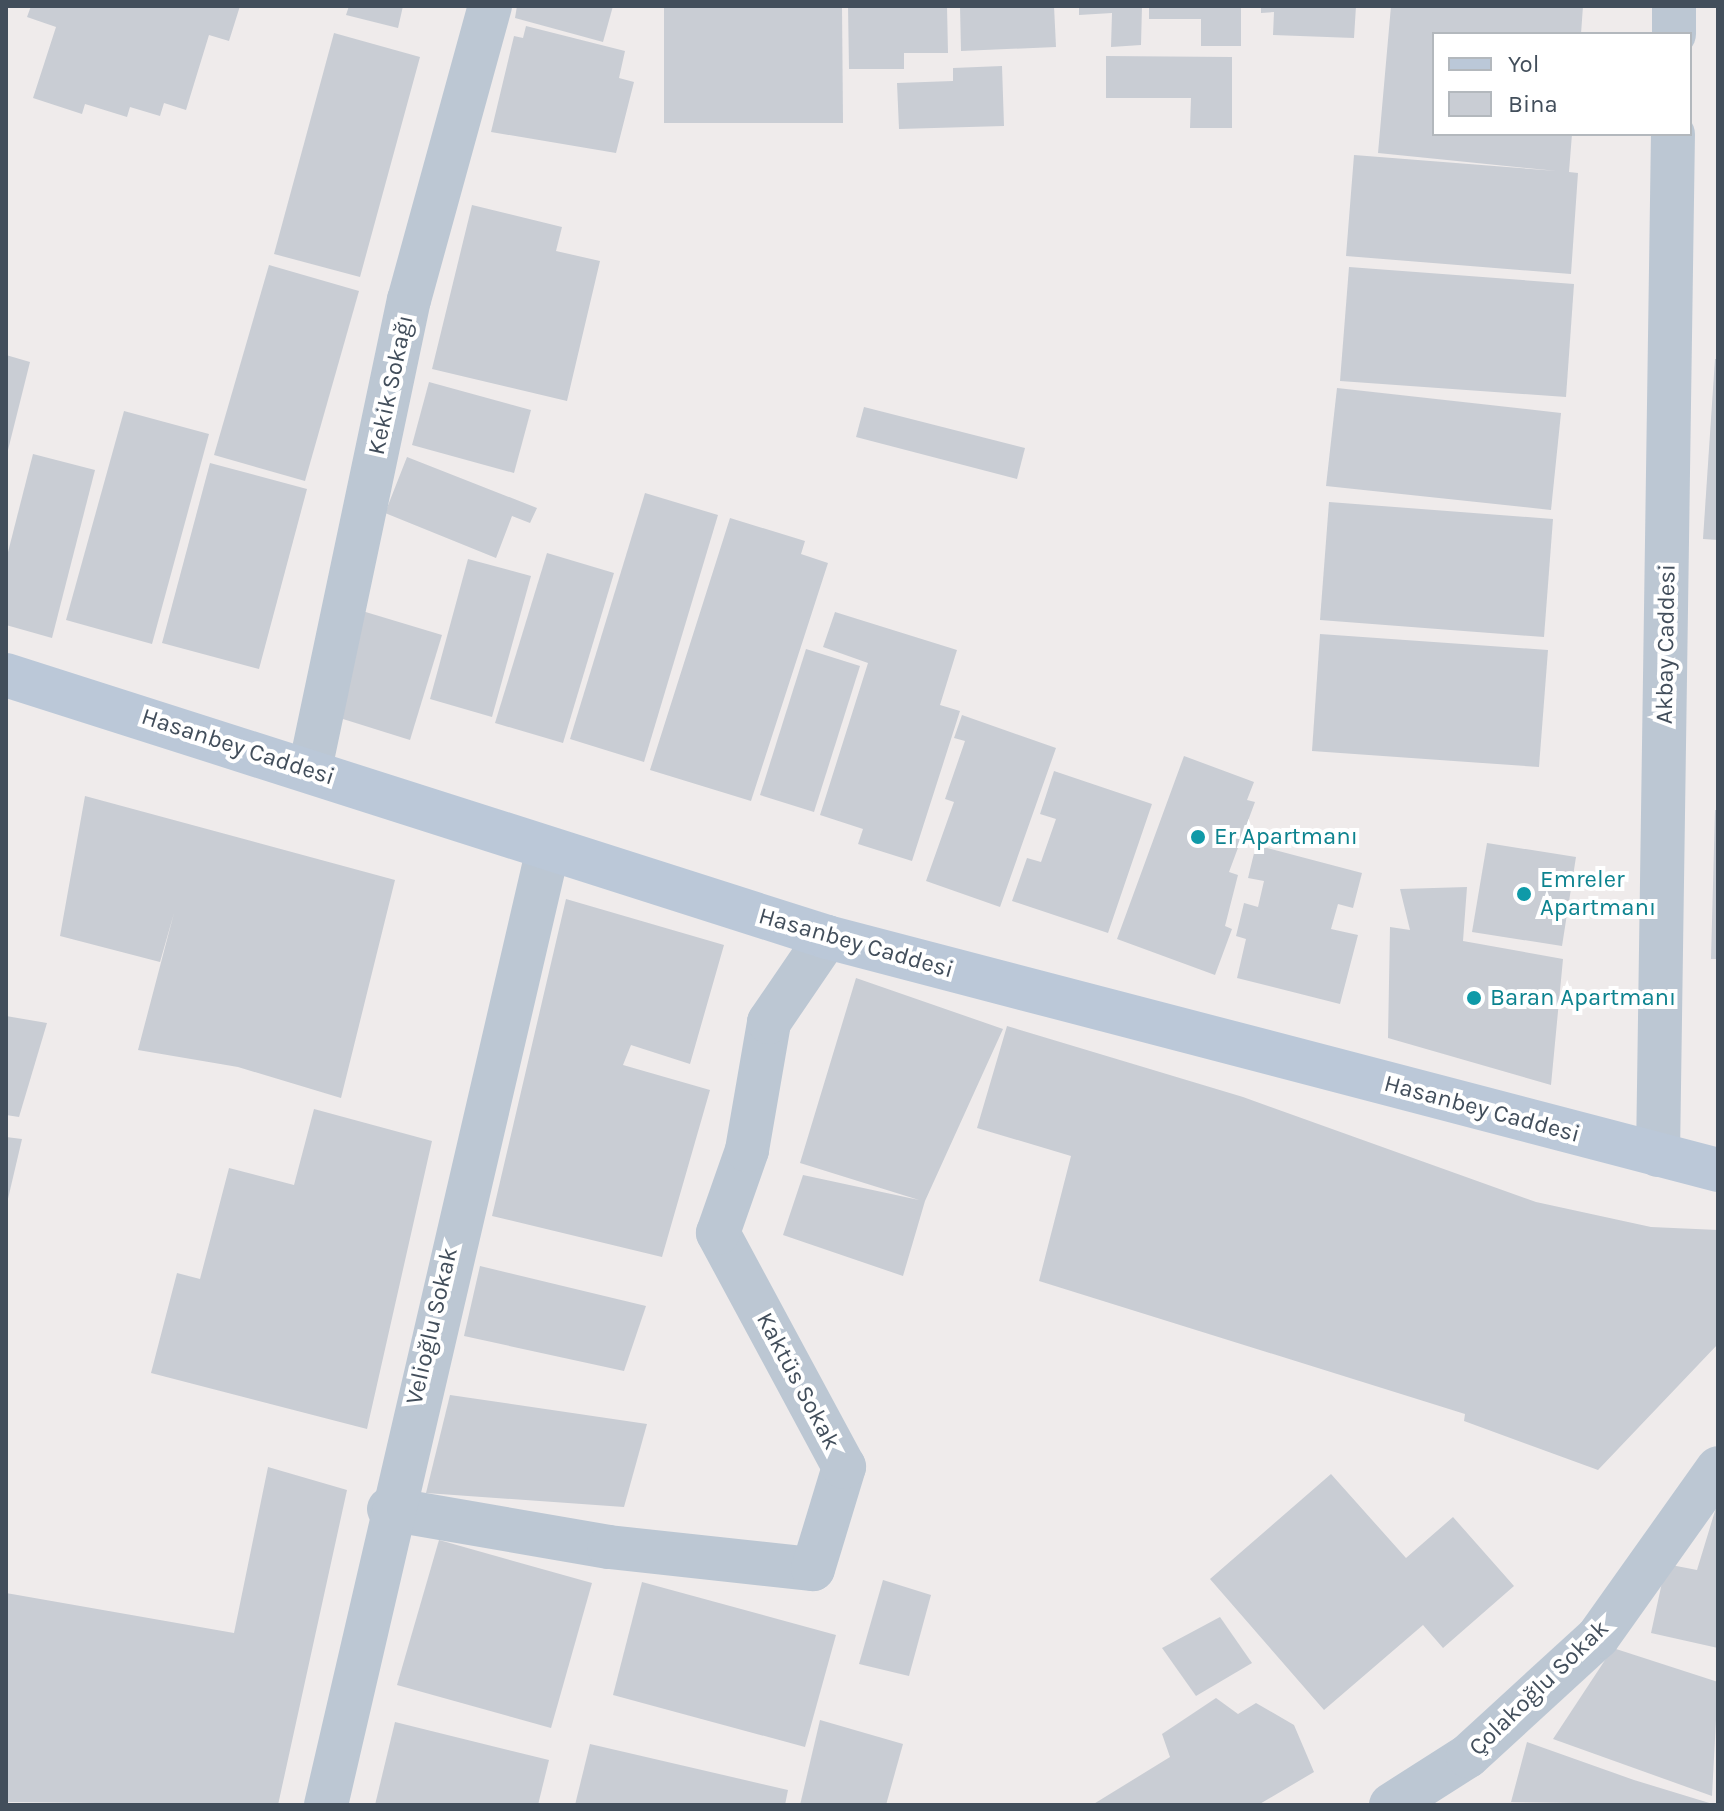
<!DOCTYPE html>
<meta charset="utf-8">
<style>
body{margin:0}
#map{position:relative;width:1724px;height:1811px;overflow:hidden;background:#efebeb;font-family:Karla,sans-serif}
div>[style]{position:absolute}
[style*='--x']{left:calc(var(--x)*1px);top:calc(var(--y)*1px);width:calc(var(--w)*1px);rotate:calc(var(--a)*1deg)}
.building>*{inset:0;background:#c9cdd4}
.minor>*{height:44px;margin:-22px;padding:0 22px;transform-origin:22px;border-radius:22px;background:#bcc7d3}
.tertiary>*{height:44px;margin:-22px;padding:0 22px;transform-origin:22px;border-radius:22px;background:#bcc7d3}
.secondary>*{height:44px;margin:-22px;padding:0 22px;transform-origin:22px;border-radius:22px;background:#bbc8d8}
.dots>*{width:22px;height:22px;translate:-50% -50%;box-sizing:border-box;border:4px solid #fff;border-radius:50%}
span{translate:-50% -50%;white-space:nowrap;text-align:center;line-height:1.15;-webkit-text-stroke:8px #fff;paint-order:stroke}
.street-label{font-size:24px;color:#424e5b}
.culture-label{font-size:24px;color:#0d838f}
.left{translate:0 -50%;text-align:left}
.frame{position:absolute;inset:0;border:8px solid #424e5b;pointer-events:none}
.legend{position:absolute;left:1432px;top:32px;width:260px;height:104px;box-sizing:border-box;background:#fff;border:2px solid #b3b8bd;margin:0;padding:10px 14px;list-style:none;font-size:24px;color:#424e5b}
.legend li{display:flex;align-items:center;gap:16px;height:40px}
.legend b{width:40px;border:2px solid #b3b8bd}
</style>
<div id="map">
<div class="building">
<i style="clip-path:polygon(31px 6px,240px 6px,229px 41px,209px 35px,186px 110px,164px 103px,160px 116px,130px 107px,127px 117px,85px 104px,82px 114px,33px 98px,56px 27px,27px 17px)"></i>
<i style="clip-path:polygon(349px 6px,403px 6px,398px 28px,346px 15px)"></i>
<i style="clip-path:polygon(517px 6px,613px 6px,603px 42px,515px 18px)"></i>
<i style="clip-path:polygon(664px 6px,842px 6px,843px 123px,664px 123px)"></i>
<i style="clip-path:polygon(848px 6px,947px 6px,948px 53px,904px 53px,904px 69px,849px 69px)"></i>
<i style="clip-path:polygon(960px 6px,1054px 6px,1056px 47px,961px 51px)"></i>
<i style="clip-path:polygon(1079px 6px,1142px 6px,1141px 45px,1111px 47px,1112px 13px,1079px 15px)"></i>
<i style="clip-path:polygon(1149px 6px,1241px 6px,1241px 46px,1201px 46px,1201px 19px,1149px 19px)"></i>
<i style="clip-path:polygon(1261px 6px,1356px 6px,1354px 38px,1273px 35px,1274px 12px,1261px 13px)"></i>
<i style="clip-path:polygon(1391px 6px,1583px 6px,1581px 34px,1434px 34px,1434px 134px,1572px 134px,1569px 172px,1578px 173px,1571px 274px,1346px 256px,1354px 155px,1557px 171px,1378px 153px)"></i>
<i style="clip-path:polygon(526px 26px,625px 51px,619px 78px,634px 82px,616px 153px,491px 132px,514px 36px,523px 38px)"></i>
<i style="clip-path:polygon(334px 33px,420px 57px,360px 277px,274px 254px)"></i>
<i style="clip-path:polygon(1106px 56px,1232px 57px,1232px 128px,1190px 128px,1191px 98px,1106px 98px)"></i>
<i style="clip-path:polygon(1002px 66px,1004px 126px,899px 129px,897px 83px,953px 81px,953px 68px)"></i>
<i style="clip-path:polygon(472px 205px,562px 227px,556px 251px,600px 261px,567px 401px,432px 369px)"></i>
<i style="clip-path:polygon(269px 265px,359px 291px,305px 481px,214px 455px)"></i>
<i style="clip-path:polygon(1349px 267px,1574px 284px,1566px 397px,1340px 381px)"></i>
<i style="clip-path:polygon(6px 355px,30px 362px,7px 454px,6px 454px)"></i>
<i style="clip-path:polygon(1715px 359px,1718px 359px,1718px 540px,1703px 539px)"></i>
<i style="clip-path:polygon(429px 382px,531px 410px,514px 473px,412px 445px)"></i>
<i style="clip-path:polygon(1337px 388px,1561px 413px,1551px 510px,1326px 486px)"></i>
<i style="clip-path:polygon(864px 407px,1025px 448px,1017px 479px,856px 437px)"></i>
<i style="clip-path:polygon(124px 411px,209px 434px,152px 644px,66px 620px)"></i>
<i style="clip-path:polygon(33px 454px,95px 470px,52px 638px,6px 625px,6px 560px)"></i>
<i style="clip-path:polygon(407px 457px,537px 508px,530px 523px,512px 516px,496px 558px,385px 513px)"></i>
<i style="clip-path:polygon(210px 463px,307px 489px,259px 669px,162px 643px)"></i>
<i style="clip-path:polygon(645px 493px,718px 515px,644px 762px,570px 739px)"></i>
<i style="clip-path:polygon(1329px 502px,1553px 519px,1544px 637px,1320px 620px)"></i>
<i style="clip-path:polygon(730px 518px,805px 541px,801px 554px,828px 563px,751px 801px,650px 770px)"></i>
<i style="clip-path:polygon(547px 553px,614px 573px,563px 743px,495px 723px)"></i>
<i style="clip-path:polygon(468px 559px,531px 576px,492px 717px,430px 699px)"></i>
<i style="clip-path:polygon(359px 610px,442px 635px,410px 740px,327px 714px)"></i>
<i style="clip-path:polygon(835px 612px,957px 650px,940px 705px,960px 711px,912px 861px,858px 844px,863px 829px,820px 815px,868px 663px,823px 647px)"></i>
<i style="clip-path:polygon(1320px 634px,1548px 650px,1539px 767px,1312px 751px)"></i>
<i style="clip-path:polygon(806px 649px,860px 666px,814px 812px,760px 795px)"></i>
<i style="clip-path:polygon(962px 715px,1056px 748px,1000px 907px,926px 881px,954px 802px,945px 799px,965px 741px,954px 738px)"></i>
<i style="clip-path:polygon(1184px 756px,1254px 782px,1247px 800px,1255px 802px,1229px 872px,1238px 875px,1225px 926px,1232px 929px,1215px 975px,1117px 939px)"></i>
<i style="clip-path:polygon(1054px 771px,1152px 804px,1108px 933px,1012px 901px,1027px 858px,1041px 862px,1056px 819px,1040px 814px)"></i>
<i style="clip-path:polygon(85px 796px,395px 880px,341px 1098px,238px 1067px,138px 1050px,174px 913px,160px 962px,60px 936px)"></i>
<i style="clip-path:polygon(1715px 810px,1718px 810px,1718px 959px,1711px 959px)"></i>
<i style="clip-path:polygon(1487px 843px,1576px 857px,1562px 946px,1472px 932px)"></i>
<i style="clip-path:polygon(1256px 845px,1362px 873px,1353px 908px,1338px 904px,1331px 929px,1358px 935px,1340px 1004px,1237px 978px,1246px 939px,1236px 936px,1244px 903px,1258px 907px,1264px 881px,1248px 878px)"></i>
<i style="clip-path:polygon(1467px 887px,1463px 941px,1563px 959px,1551px 1085px,1388px 1038px,1390px 927px,1410px 930px,1400px 889px)"></i>
<i style="clip-path:polygon(566px 899px,724px 945px,690px 1064px,631px 1045px,623px 1065px,710px 1090px,662px 1257px,492px 1216px)"></i>
<i style="clip-path:polygon(856px 978px,1003px 1029px,925px 1201px,903px 1276px,783px 1235px,803px 1175px,919px 1200px,800px 1163px)"></i>
<i style="clip-path:polygon(6px 1016px,47px 1023px,19px 1117px,6px 1115px)"></i>
<i style="clip-path:polygon(1007px 1026px,1243px 1097px,1536px 1202px,1651px 1227px,1718px 1230px,1718px 1344px,1598px 1470px,1464px 1421px,1465px 1414px,1039px 1281px,1071px 1156px,977px 1128px)"></i>
<i style="clip-path:polygon(314px 1109px,432px 1141px,367px 1429px,151px 1373px,177px 1273px,200px 1279px,229px 1168px,294px 1185px)"></i>
<i style="clip-path:polygon(6px 1137px,22px 1139px,7px 1203px,6px 1203px)"></i>
<i style="clip-path:polygon(480px 1266px,646px 1306px,624px 1371px,464px 1336px)"></i>
<i style="clip-path:polygon(450px 1395px,647px 1424px,624px 1507px,426px 1493px)"></i>
<i style="clip-path:polygon(268px 1467px,347px 1490px,278px 1805px,6px 1802px,6px 1593px,234px 1633px)"></i>
<i style="clip-path:polygon(1331px 1474px,1406px 1558px,1453px 1517px,1514px 1586px,1443px 1648px,1423px 1625px,1324px 1710px,1210px 1579px)"></i>
<i style="clip-path:polygon(1718px 1501px,1718px 1648px,1651px 1633px,1666px 1564px,1697px 1570px)"></i>
<i style="clip-path:polygon(439px 1540px,592px 1583px,551px 1728px,397px 1685px)"></i>
<i style="clip-path:polygon(883px 1580px,931px 1595px,909px 1676px,859px 1664px)"></i>
<i style="clip-path:polygon(642px 1582px,836px 1635px,805px 1747px,613px 1695px)"></i>
<i style="clip-path:polygon(1220px 1617px,1252px 1663px,1196px 1696px,1162px 1648px)"></i>
<i style="clip-path:polygon(1613px 1648px,1718px 1682px,1712px 1796px,1553px 1739px)"></i>
<i style="clip-path:polygon(1216px 1698px,1238px 1714px,1256px 1703px,1294px 1725px,1314px 1772px,1258px 1805px,1092px 1805px,1170px 1757px,1162px 1734px)"></i>
<i style="clip-path:polygon(820px 1720px,903px 1744px,886px 1805px,800px 1805px)"></i>
<i style="clip-path:polygon(395px 1722px,549px 1760px,538px 1805px,375px 1805px)"></i>
<i style="clip-path:polygon(1527px 1742px,1634px 1780px,1716px 1805px,1511px 1802px)"></i>
<i style="clip-path:polygon(590px 1744px,788px 1790px,785px 1805px,575px 1805px)"></i>
</div>
<div class="minor">
<i style="--x:310;--y:769;--w:479;--a:-78.1"></i>
<i style="--x:409;--y:300;--w:305;--a:-74.6"></i>
<i style="--x:389;--y:1509;--w:223;--a:9.8"></i>
<i style="--x:609;--y:1547;--w:205;--a:6.2"></i>
<i style="--x:813;--y:1569;--w:107;--a:-73.1"></i>
<i style="--x:844;--y:1467;--w:266;--a:-118.3"></i>
<i style="--x:718;--y:1233;--w:88;--a:-70.7"></i>
<i style="--x:747;--y:1150;--w:130;--a:-80.2"></i>
<i style="--x:769;--y:1022;--w:103;--a:-55.7"></i>
<i style="--x:326;--y:1805;--w:981;--a:-76.93"></i>
<i style="--x:1391;--y:1805;--w:91;--a:-32.5"></i>
<i style="--x:1468;--y:1756;--w:176;--a:-42.5"></i>
<i style="--x:1598;--y:1637;--w:207;--a:-54.6"></i>
</div>
<div class="tertiary">
<i style="--x:1674;--y:34;--w:28;--a:-90"></i>
<i style="--x:1658;--y:1155;--w:1021;--a:-89.16"></i>
</div>
<div class="secondary">
<i style="--x:6;--y:675;--w:862;--a:17.7"></i>
<i style="--x:827;--y:937;--w:921;--a:14.65"></i>
</div>
<div class="dots">
<i style="left:1198px;top:837px;background:#0f9aa8"></i>
<i style="left:1524px;top:894px;background:#0f9aa8"></i>
<i style="left:1474px;top:998px;background:#0f9aa8"></i>
</div>
<div class="street-label">
<span style="left:391px;top:385px;rotate:-78deg">Kekik Sokağı</span>
<span style="left:1666px;top:644px;rotate:-89deg">Akbay Caddesi</span>
<span style="left:238px;top:747px;rotate:18deg">Hasanbey Caddesi</span>
<span style="left:856px;top:943px;rotate:16deg">Hasanbey Caddesi</span>
<span style="left:1482px;top:1109px;rotate:15deg">Hasanbey Caddesi</span>
<span style="left:432px;top:1326px;rotate:-77deg">Velioğlu Sokak</span>
<span style="left:798px;top:1381px;rotate:62deg">Kaktüs Sokak</span>
<span style="left:1539px;top:1688px;rotate:-44deg">Çolakoğlu Sokak</span>
</div>
<div class="culture-label">
<span class="left" style="left:1214px;top:837px">Er Apartmanı</span>
<span class="left" style="left:1540px;top:894px">Emreler<br>Apartmanı</span>
<span class="left" style="left:1490px;top:998px">Baran Apartmanı</span>
</div>
<div class="frame"></div>
<ul class="legend">
<li><b style="height:10px;background:#bbc8d8"></b>Yol</li>
<li><b style="height:22px;background:#c9cdd4"></b>Bina</li>
</ul>
</div>
